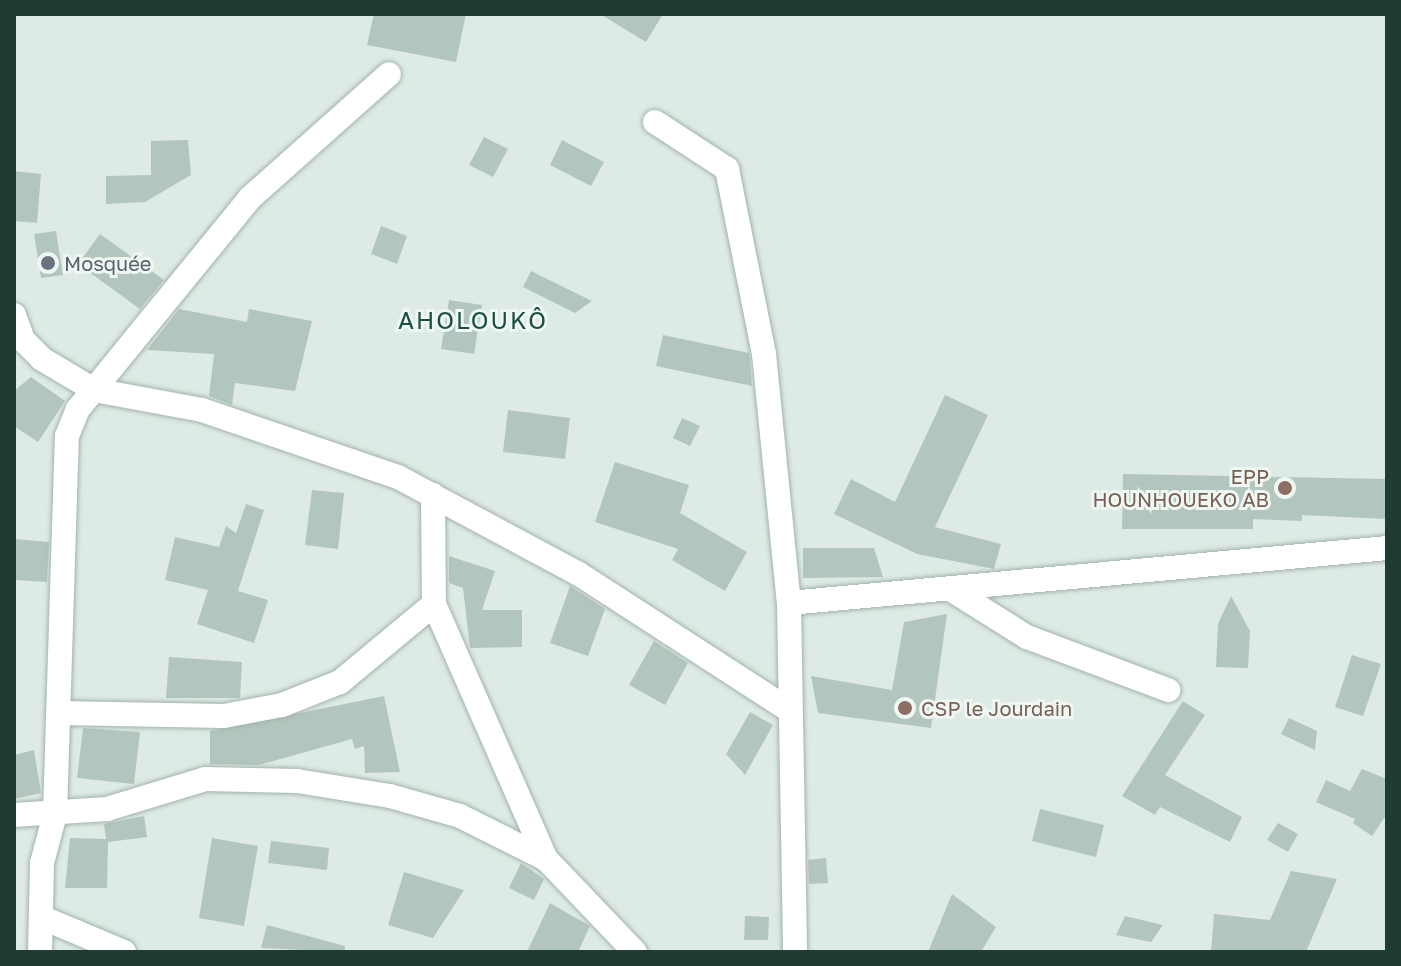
<!DOCTYPE html>
<meta charset="utf-8">
<style>
body{margin:0}
#map{position:relative;width:1401px;height:966px;overflow:hidden;background:#deebe4;font-family:"Golos Text",sans-serif}
div>[style]{position:absolute}
[style*='--x']{left:calc(var(--x)*1px);top:calc(var(--y)*1px);width:calc(var(--w)*1px);rotate:calc(var(--a)*1deg)}
.building>*{inset:0;background:#b3c6bd}
.roads{filter:drop-shadow(0 0 2px #a1b3ab) drop-shadow(0 0 2px #a1b3ab)}
.minor>*{height:24px;margin:-12px;padding:0 12px;transform-origin:12px;border-radius:12px;background:#fff}
.dots>*{width:22px;height:22px;translate:-50% -50%;box-sizing:border-box;border:4px solid #eef7f2;border-radius:50%}
span{translate:-50% -50%;white-space:nowrap;text-align:center;line-height:1.15;-webkit-text-stroke:6px #eef7f2;paint-order:stroke}
.worship-label{font-size:20px;color:#5b616d}
.left{translate:0 -50%;text-align:left}
.education-label{font-size:20px;color:#785e54}
.right{translate:-100% -50%;text-align:right}
.quarter-label{font-size:24px;color:#184f40;letter-spacing:2px}
.frame{position:absolute;inset:0;border:16px solid #1e3c33;pointer-events:none}
</style>
<div id="map">
<div class="building">
<i style="clip-path:polygon(374px 14px,466px 14px,456px 62px,367px 45px)"></i>
<i style="clip-path:polygon(600px 14px,663px 14px,646px 42px)"></i>
<i style="clip-path:polygon(484px 137px,508px 149px,493px 177px,469px 165px)"></i>
<i style="clip-path:polygon(188px 140px,191px 175px,145px 202px,106px 204px,106px 176px,151px 175px,151px 141px)"></i>
<i style="clip-path:polygon(562px 140px,604px 162px,591px 186px,550px 165px)"></i>
<i style="clip-path:polygon(14px 171px,41px 174px,37px 223px,14px 221px)"></i>
<i style="clip-path:polygon(381px 226px,407px 236px,397px 264px,371px 254px)"></i>
<i style="clip-path:polygon(56px 231px,63px 275px,41px 278px,34px 234px)"></i>
<i style="clip-path:polygon(100px 234px,164px 280px,140px 309px,78px 264px)"></i>
<i style="clip-path:polygon(531px 271px,592px 301px,575px 313px,523px 287px)"></i>
<i style="clip-path:polygon(449px 300px,482px 305px,474px 354px,441px 349px)"></i>
<i style="clip-path:polygon(179px 309px,247px 322px,249px 309px,312px 321px,295px 391px,235px 383px,232px 405px,209px 396px,214px 354px,147px 350px)"></i>
<i style="clip-path:polygon(663px 335px,749px 353px,752px 386px,656px 366px)"></i>
<i style="clip-path:polygon(31px 377px,65px 401px,38px 442px,14px 426px,14px 391px)"></i>
<i style="clip-path:polygon(945px 395px,988px 415px,935px 527px,1001px 544px,994px 569px,917px 554px,834px 514px,851px 479px,895px 502px)"></i>
<i style="clip-path:polygon(508px 410px,570px 418px,565px 459px,503px 452px)"></i>
<i style="clip-path:polygon(682px 418px,700px 426px,690px 446px,673px 438px)"></i>
<i style="clip-path:polygon(615px 462px,689px 485px,680px 513px,747px 552px,725px 591px,672px 560px,678px 549px,595px 522px)"></i>
<i style="clip-path:polygon(1123px 474px,1387px 479px,1387px 519px,1302px 515px,1302px 521px,1253px 519px,1253px 529px,1122px 529px)"></i>
<i style="clip-path:polygon(312px 490px,344px 493px,338px 549px,305px 545px)"></i>
<i style="clip-path:polygon(246px 504px,264px 510px,238px 591px,268px 600px,254px 643px,197px 624px,208px 590px,165px 580px,175px 537px,219px 547px,226px 526px,236px 533px)"></i>
<i style="clip-path:polygon(14px 539px,49px 542px,47px 582px,14px 580px)"></i>
<i style="clip-path:polygon(803px 548px,874px 548px,883px 577px,803px 578px)"></i>
<i style="clip-path:polygon(449px 556px,495px 571px,482px 610px,522px 610px,522px 647px,470px 648px,463px 588px,449px 583px)"></i>
<i style="clip-path:polygon(570px 586px,605px 609px,588px 656px,550px 643px)"></i>
<i style="clip-path:polygon(1231px 596px,1250px 631px,1248px 668px,1216px 667px,1218px 624px)"></i>
<i style="clip-path:polygon(947px 614px,931px 728px,818px 713px,811px 676px,892px 690px,904px 622px)"></i>
<i style="clip-path:polygon(654px 641px,688px 663px,665px 705px,629px 685px)"></i>
<i style="clip-path:polygon(1352px 655px,1381px 664px,1363px 716px,1335px 707px)"></i>
<i style="clip-path:polygon(169px 657px,242px 662px,240px 698px,166px 698px)"></i>
<i style="clip-path:polygon(384px 696px,400px 772px,365px 773px,364px 746px,355px 749px,352px 739px,259px 765px,210px 764px,210px 731px)"></i>
<i style="clip-path:polygon(1183px 701px,1205px 715px,1165px 775px,1242px 817px,1230px 842px,1160px 807px,1155px 815px,1122px 796px)"></i>
<i style="clip-path:polygon(750px 712px,773px 725px,745px 775px,726px 754px)"></i>
<i style="clip-path:polygon(1289px 718px,1317px 731px,1315px 750px,1281px 734px)"></i>
<i style="clip-path:polygon(83px 728px,140px 732px,134px 784px,77px 778px)"></i>
<i style="clip-path:polygon(34px 750px,41px 793px,14px 799px,14px 755px)"></i>
<i style="clip-path:polygon(1362px 769px,1387px 779px,1387px 814px,1372px 836px,1353px 823px,1355px 819px,1316px 802px,1326px 780px,1350px 791px)"></i>
<i style="clip-path:polygon(1040px 809px,1104px 825px,1096px 857px,1032px 841px)"></i>
<i style="clip-path:polygon(144px 816px,147px 837px,108px 842px,107px 888px,65px 888px,70px 838px,106px 839px,104px 824px)"></i>
<i style="clip-path:polygon(1278px 823px,1298px 834px,1288px 852px,1267px 840px)"></i>
<i style="clip-path:polygon(212px 838px,258px 846px,244px 926px,199px 918px)"></i>
<i style="clip-path:polygon(271px 841px,329px 848px,327px 870px,268px 863px)"></i>
<i style="clip-path:polygon(826px 858px,828px 883px,809px 884px,808px 860px)"></i>
<i style="clip-path:polygon(521px 863px,544px 879px,534px 900px,509px 888px)"></i>
<i style="clip-path:polygon(1291px 871px,1337px 879px,1306px 952px,1211px 952px,1214px 914px,1270px 920px)"></i>
<i style="clip-path:polygon(404px 872px,464px 890px,433px 938px,388px 925px)"></i>
<i style="clip-path:polygon(952px 894px,996px 927px,981px 952px,928px 952px)"></i>
<i style="clip-path:polygon(550px 903px,590px 926px,578px 952px,527px 952px)"></i>
<i style="clip-path:polygon(745px 916px,769px 917px,768px 940px,744px 940px)"></i>
<i style="clip-path:polygon(1125px 916px,1163px 925px,1151px 942px,1116px 935px)"></i>
<i style="clip-path:polygon(267px 925px,345px 946px,344px 952px,261px 948px)"></i>
</div>
<div class="roads">
<div class="minor">
<i style="--x:655;--y:122;--w:86;--a:33.1"></i>
<i style="--x:727;--y:169;--w:189;--a:78.7"></i>
<i style="--x:764;--y:354;--w:250;--a:84.3"></i>
<i style="--x:789;--y:603;--w:349;--a:89"></i>
<i style="--x:14;--y:315;--w:27;--a:70"></i>
<i style="--x:23;--y:340;--w:27;--a:45"></i>
<i style="--x:42;--y:359;--w:61;--a:30.8"></i>
<i style="--x:94;--y:390;--w:110;--a:10.5"></i>
<i style="--x:202;--y:410;--w:207;--a:18.9"></i>
<i style="--x:398;--y:477;--w:205;--a:28.2"></i>
<i style="--x:579;--y:574;--w:250;--a:32.9"></i>
<i style="--x:433;--y:495;--w:109;--a:89.5"></i>
<i style="--x:434;--y:604;--w:279;--a:66.3"></i>
<i style="--x:952;--y:590;--w:89;--a:32.1"></i>
<i style="--x:1027;--y:637;--w:151;--a:20.6"></i>
<i style="--x:789;--y:603;--w:601;--a:-5.25"></i>
<i style="--x:58;--y:713;--w:166;--a:1"></i>
<i style="--x:224;--y:716;--w:59;--a:-10.7"></i>
<i style="--x:282;--y:705;--w:62;--a:-21.6"></i>
<i style="--x:340;--y:682;--w:122;--a:-39.7"></i>
<i style="--x:14;--y:815;--w:93;--a:-3.7"></i>
<i style="--x:107;--y:809;--w:102;--a:-17"></i>
<i style="--x:205;--y:779;--w:92;--a:1.2"></i>
<i style="--x:297;--y:781;--w:94;--a:9.2"></i>
<i style="--x:390;--y:796;--w:73;--a:15.9"></i>
<i style="--x:460;--y:816;--w:96;--a:26.6"></i>
<i style="--x:546;--y:859;--w:129;--a:46.3"></i>
<i style="--x:43;--y:918;--w:88;--a:22.8"></i>
<i style="--x:40;--y:952;--w:89;--a:-88.7"></i>
<i style="--x:42;--y:863;--w:51;--a:-75.1"></i>
<i style="--x:55;--y:814;--w:378;--a:-88.2"></i>
<i style="--x:67;--y:436;--w:29;--a:-68"></i>
<i style="--x:78;--y:409;--w:272;--a:-50.8"></i>
<i style="--x:250;--y:198;--w:186;--a:-41.7"></i>
</div>
</div>
<div class="dots">
<i style="left:48px;top:263px;background:#6b7280"></i>
<i style="left:1285px;top:488px;background:#8d6e63"></i>
<i style="left:905px;top:708px;background:#8d6e63"></i>
</div>
<div class="worship-label">
<span class="left" style="left:64px;top:263px">Mosquée</span>
</div>
<div class="education-label">
<span class="right" style="left:1269px;top:488px">EPP<br>HOUNHOUEKO AB</span>
<span class="left" style="left:921px;top:708px">CSP le Jourdain</span>
</div>
<div class="quarter-label">
<span style="left:473px;top:320px">AHOLOUKÔ</span>
</div>
<div class="frame"></div>
</div>
